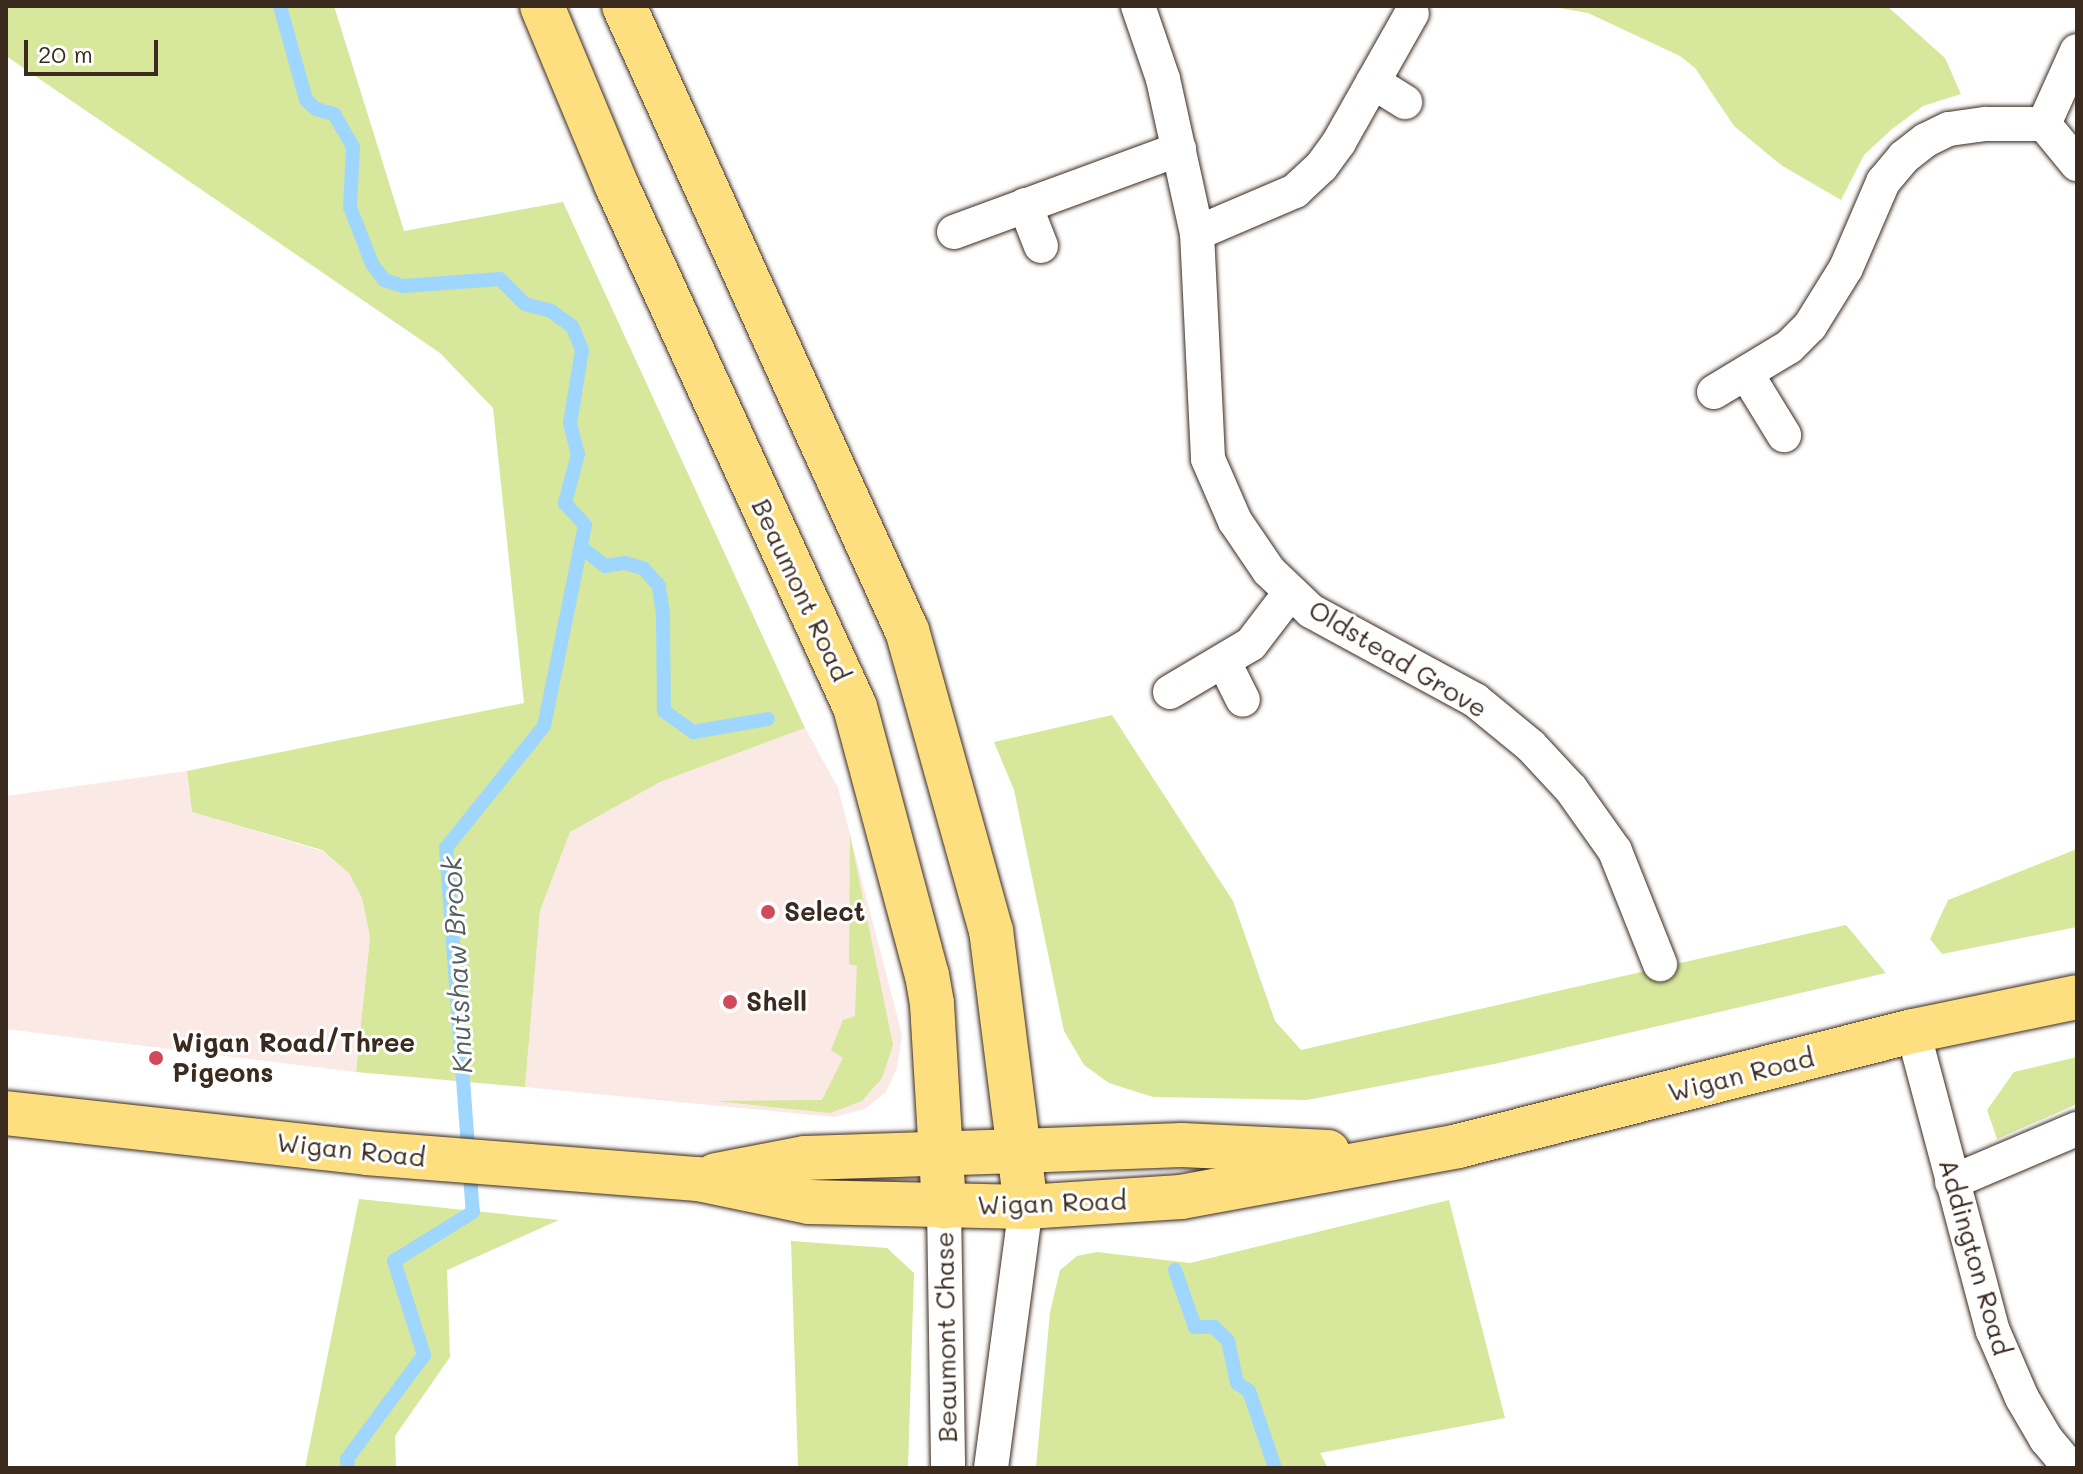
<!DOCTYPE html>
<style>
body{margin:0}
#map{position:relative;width:2083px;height:1474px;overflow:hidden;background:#fff;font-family:Mali,sans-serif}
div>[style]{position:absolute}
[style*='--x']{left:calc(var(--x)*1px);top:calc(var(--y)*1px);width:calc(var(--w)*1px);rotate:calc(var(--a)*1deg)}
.built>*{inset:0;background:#fae9e5}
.green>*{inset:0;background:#d7e79b}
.stream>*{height:14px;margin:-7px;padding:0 7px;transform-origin:7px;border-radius:7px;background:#9ed6fe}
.roads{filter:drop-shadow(0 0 2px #3b2a1e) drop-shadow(0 0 2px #3b2a1e)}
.street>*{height:34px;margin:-17px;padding:0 17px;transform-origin:17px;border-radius:17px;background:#fff}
.primary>*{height:44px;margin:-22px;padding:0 22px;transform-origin:22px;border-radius:22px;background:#fddf80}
.highway>*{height:44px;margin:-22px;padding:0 22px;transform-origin:22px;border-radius:22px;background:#fddf80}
.dots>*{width:22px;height:22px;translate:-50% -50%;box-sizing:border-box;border:4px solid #fff;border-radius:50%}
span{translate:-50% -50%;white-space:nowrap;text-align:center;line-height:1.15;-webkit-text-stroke:6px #fff;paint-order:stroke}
.street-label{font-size:26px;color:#3b2a1e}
.poi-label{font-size:26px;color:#3b2a1e;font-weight:700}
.left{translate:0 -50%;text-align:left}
.water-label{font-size:28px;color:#595e61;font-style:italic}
.frame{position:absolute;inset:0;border:8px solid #3b2a1e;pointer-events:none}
.scale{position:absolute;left:24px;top:40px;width:134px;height:36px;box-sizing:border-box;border:4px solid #3b2a1e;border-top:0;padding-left:10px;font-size:24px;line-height:28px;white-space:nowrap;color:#3b2a1e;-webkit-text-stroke:6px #fff;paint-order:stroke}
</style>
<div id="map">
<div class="built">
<i style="clip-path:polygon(805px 728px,838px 788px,902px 1035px,897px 1068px,886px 1092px,865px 1109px,834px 1117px,525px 1087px,540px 911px,570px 832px,660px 782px)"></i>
<i style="clip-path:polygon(187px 771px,192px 812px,322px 851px,349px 872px,362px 898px,370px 937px,356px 1072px,6px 1029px,6px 796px)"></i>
</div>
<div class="green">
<i style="clip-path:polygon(6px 6px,334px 6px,404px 231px,563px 202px,805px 728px,660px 782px,570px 832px,540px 911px,525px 1087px,356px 1072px,370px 937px,362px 898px,349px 873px,322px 850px,192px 812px,187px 771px,524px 703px,493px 408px,440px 353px,6px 56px)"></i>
<i style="clip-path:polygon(1548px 6px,1887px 6px,1945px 58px,1961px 94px,1923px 106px,1892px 129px,1864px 155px,1841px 200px,1781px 165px,1734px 126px,1695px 68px,1680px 56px,1588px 13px)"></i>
<i style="clip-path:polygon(1112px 715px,1233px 901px,1275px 1021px,1301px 1050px,1846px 925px,1886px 973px,1504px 1062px,1307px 1100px,1153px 1097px,1109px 1083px,1084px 1065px,1064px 1031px,1014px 790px,994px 742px)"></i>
<i style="clip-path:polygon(850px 835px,893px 1045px,882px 1078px,862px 1101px,830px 1113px,715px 1101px,822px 1100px,843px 1058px,831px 1050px,843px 1020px,855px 1016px,857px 966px,849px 964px)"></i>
<i style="clip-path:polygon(2077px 849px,2077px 927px,1942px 954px,1930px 939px,1948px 900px)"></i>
<i style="clip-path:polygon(2077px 1057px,2077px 1104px,1997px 1139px,1987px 1110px,2014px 1072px)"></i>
<i style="clip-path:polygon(359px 1199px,559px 1220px,447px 1270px,450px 1357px,395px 1436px,396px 1468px,305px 1468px)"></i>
<i style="clip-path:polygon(1449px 1200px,1505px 1418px,1320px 1453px,1328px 1468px,1036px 1468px,1050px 1312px,1060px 1270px,1077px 1256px,1097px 1252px,1190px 1263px)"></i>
<i style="clip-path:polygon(791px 1241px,887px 1248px,914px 1273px,908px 1468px,798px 1468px)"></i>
</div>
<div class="stream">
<i style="--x:280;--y:6;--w:98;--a:74.5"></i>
<i style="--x:306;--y:100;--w:13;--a:42"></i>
<i style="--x:316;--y:109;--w:19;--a:16"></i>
<i style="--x:334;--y:114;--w:38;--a:60"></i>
<i style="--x:353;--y:147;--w:60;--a:92.9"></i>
<i style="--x:350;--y:207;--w:61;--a:68.9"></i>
<i style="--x:372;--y:264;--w:20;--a:53"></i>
<i style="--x:384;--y:280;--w:20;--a:18"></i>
<i style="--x:403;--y:286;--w:97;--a:-4.1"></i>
<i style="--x:500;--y:279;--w:35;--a:45"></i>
<i style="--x:525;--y:304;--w:27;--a:15"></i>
<i style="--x:551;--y:311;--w:26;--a:36"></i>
<i style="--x:572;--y:326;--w:26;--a:67"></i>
<i style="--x:582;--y:350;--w:74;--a:99.3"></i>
<i style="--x:570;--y:423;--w:32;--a:76"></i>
<i style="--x:578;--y:454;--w:51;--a:104.9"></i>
<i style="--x:565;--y:503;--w:30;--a:48"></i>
<i style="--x:585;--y:525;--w:205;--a:101.5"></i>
<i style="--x:544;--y:726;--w:156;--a:128.8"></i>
<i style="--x:446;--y:848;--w:365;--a:85.8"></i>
<i style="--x:473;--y:1212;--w:93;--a:148.2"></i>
<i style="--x:394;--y:1261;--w:99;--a:72.3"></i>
<i style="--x:424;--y:1355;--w:129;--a:126.5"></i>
<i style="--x:347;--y:1459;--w:9;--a:84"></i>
<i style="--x:582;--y:548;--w:29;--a:38"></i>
<i style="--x:605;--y:566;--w:20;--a:-9"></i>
<i style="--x:625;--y:563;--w:19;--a:16"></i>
<i style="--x:643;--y:568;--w:24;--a:48"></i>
<i style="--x:659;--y:586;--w:30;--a:82"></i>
<i style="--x:663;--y:616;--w:95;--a:89.4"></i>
<i style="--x:664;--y:711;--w:36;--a:36"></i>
<i style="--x:693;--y:732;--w:76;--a:-9.8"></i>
<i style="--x:1175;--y:1270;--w:60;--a:70.7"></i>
<i style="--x:1195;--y:1327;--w:19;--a:0"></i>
<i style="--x:1214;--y:1327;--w:20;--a:45"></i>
<i style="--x:1228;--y:1341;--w:43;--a:77.9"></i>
<i style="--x:1237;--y:1383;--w:14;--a:34"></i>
<i style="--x:1249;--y:1391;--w:81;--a:71.3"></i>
</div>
<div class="roads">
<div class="street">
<i style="--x:1138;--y:6;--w:77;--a:71.1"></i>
<i style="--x:1163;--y:79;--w:158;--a:77.6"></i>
<i style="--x:1197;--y:233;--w:226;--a:87.2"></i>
<i style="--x:1208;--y:459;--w:68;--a:66.5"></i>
<i style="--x:1235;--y:521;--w:60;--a:55.8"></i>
<i style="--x:1269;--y:571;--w:58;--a:43.6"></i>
<i style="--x:1311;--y:611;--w:187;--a:28.5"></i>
<i style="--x:1475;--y:700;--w:72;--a:39.4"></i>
<i style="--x:1531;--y:746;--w:59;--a:47.1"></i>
<i style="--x:1571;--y:789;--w:76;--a:54.6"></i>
<i style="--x:1615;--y:851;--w:122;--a:68.3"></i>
<i style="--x:1373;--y:82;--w:38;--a:32"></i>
<i style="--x:2044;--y:124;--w:80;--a:-65.7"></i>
<i style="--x:1025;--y:205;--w:44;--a:68.7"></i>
<i style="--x:954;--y:232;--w:240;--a:-20.2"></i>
<i style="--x:1197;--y:233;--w:107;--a:-23.2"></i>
<i style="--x:1295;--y:191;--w:35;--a:-43"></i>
<i style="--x:1321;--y:167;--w:31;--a:-54"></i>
<i style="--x:1339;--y:142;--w:148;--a:-60.5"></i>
<i style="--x:1746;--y:373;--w:73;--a:58.5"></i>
<i style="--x:1714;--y:392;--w:87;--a:-31"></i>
<i style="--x:1789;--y:347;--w:30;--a:-45"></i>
<i style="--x:1810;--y:326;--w:68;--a:-58.2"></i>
<i style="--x:1846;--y:268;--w:94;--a:-66.7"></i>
<i style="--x:1883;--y:182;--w:33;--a:-50"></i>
<i style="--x:1904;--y:157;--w:28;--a:-38"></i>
<i style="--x:1926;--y:140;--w:25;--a:-26"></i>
<i style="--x:1949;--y:129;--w:37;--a:-8"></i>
<i style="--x:1986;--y:124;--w:58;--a:0"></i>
<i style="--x:2044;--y:124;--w:52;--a:50.5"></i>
<i style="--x:1224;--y:662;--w:42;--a:63.4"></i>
<i style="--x:1170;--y:692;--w:94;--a:-30.7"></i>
<i style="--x:1251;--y:644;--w:64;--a:-52.6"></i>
<i style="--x:1913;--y:1031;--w:310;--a:75.1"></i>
<i style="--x:1993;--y:1331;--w:73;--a:66.6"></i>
<i style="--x:2022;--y:1398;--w:48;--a:59.7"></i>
<i style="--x:2046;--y:1439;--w:38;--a:50"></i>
<i style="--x:1952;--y:1182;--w:136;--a:-23"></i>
<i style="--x:944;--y:1207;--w:261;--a:89.1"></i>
<i style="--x:991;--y:1468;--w:263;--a:-82.4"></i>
</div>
<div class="primary">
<i style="--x:1019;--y:1151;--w:163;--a:-2.1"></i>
<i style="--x:1182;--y:1145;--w:146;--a:2.7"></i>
<i style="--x:1026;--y:1207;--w:155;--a:-3.7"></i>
<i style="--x:1181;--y:1197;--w:282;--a:-10.4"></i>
<i style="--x:1458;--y:1146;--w:469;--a:-14.2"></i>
<i style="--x:1913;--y:1031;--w:167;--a:-11.7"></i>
</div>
<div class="highway">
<i style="--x:542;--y:6;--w:193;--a:67.4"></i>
<i style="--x:616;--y:184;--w:575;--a:65.44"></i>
<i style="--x:855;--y:707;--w:278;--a:75"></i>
<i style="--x:927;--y:975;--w:29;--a:80"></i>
<i style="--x:932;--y:1004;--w:203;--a:86.6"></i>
<i style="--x:6;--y:1113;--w:362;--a:6.3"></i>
<i style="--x:366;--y:1153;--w:333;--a:4.5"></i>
<i style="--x:698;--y:1179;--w:113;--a:11.7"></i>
<i style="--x:809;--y:1202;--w:217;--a:1.3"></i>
<i style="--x:1026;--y:1207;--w:278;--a:-97.2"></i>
<i style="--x:991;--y:931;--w:312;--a:-105.6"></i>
<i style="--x:907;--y:631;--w:686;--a:-114.36"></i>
<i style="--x:716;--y:1175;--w:91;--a:-10.8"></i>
<i style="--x:805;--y:1158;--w:214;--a:-1.9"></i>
</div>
</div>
<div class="dots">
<i style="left:768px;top:912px;background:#d1495b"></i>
<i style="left:730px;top:1002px;background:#d1495b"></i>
<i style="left:156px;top:1058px;background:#d1495b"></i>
</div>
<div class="street-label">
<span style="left:801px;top:590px;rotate:65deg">Beaumont Road</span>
<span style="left:1398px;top:659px;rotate:31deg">Oldstead Grove</span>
<span style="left:1741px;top:1075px;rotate:-14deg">Wigan Road</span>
<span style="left:351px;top:1150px;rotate:6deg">Wigan Road</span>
<span style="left:1052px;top:1203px;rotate:-2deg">Wigan Road</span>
<span style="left:1975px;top:1257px;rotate:74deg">Addington Road</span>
<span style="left:946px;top:1337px;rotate:-91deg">Beaumont Chase</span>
</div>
<div class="poi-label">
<span class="left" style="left:784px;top:912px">Select</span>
<span class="left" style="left:746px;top:1002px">Shell</span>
<span class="left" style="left:172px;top:1058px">Wigan Road/Three<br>Pigeons</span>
</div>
<div class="water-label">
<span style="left:456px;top:965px;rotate:-93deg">Knutshaw Brook</span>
</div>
<div class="frame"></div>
<div class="scale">20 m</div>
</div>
